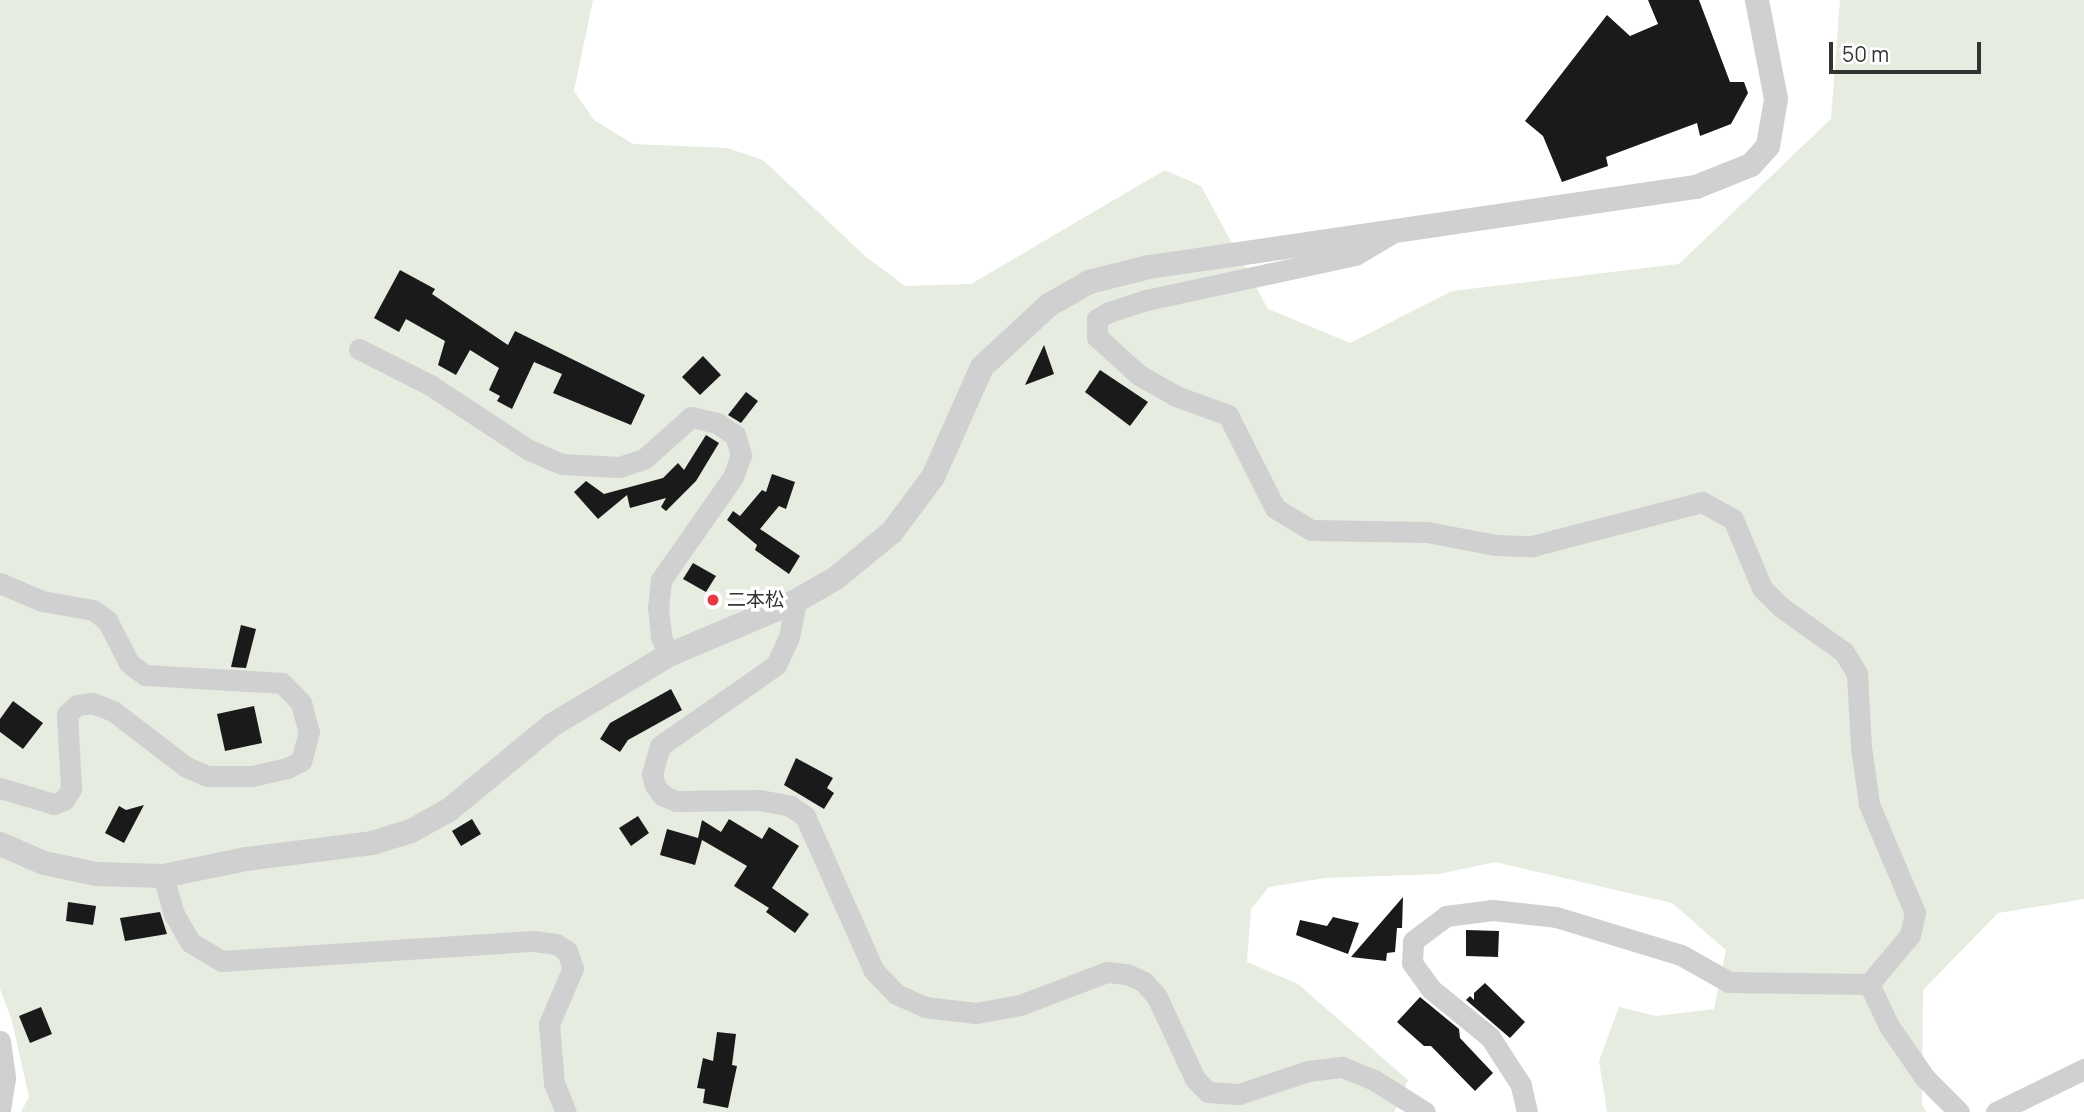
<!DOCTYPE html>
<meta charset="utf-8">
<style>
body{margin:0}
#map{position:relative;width:2084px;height:1112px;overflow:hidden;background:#fff;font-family:Manrope,"Noto Sans JP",sans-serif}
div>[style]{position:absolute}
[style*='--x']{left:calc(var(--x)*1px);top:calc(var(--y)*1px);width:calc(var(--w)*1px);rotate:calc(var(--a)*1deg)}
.green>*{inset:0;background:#e6ecdf}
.building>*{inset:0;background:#1a1a1a}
.minor>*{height:21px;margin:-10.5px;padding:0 10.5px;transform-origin:10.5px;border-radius:10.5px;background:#d0d0d0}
.tertiary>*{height:24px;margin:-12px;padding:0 12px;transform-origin:12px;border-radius:12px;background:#d0d0d0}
.dots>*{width:19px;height:19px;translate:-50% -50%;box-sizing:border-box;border:4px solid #fff;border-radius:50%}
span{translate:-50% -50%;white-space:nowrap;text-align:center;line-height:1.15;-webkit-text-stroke:7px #fff;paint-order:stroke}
.poi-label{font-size:19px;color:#333}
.left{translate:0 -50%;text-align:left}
.scale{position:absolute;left:1829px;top:42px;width:152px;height:32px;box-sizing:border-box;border:4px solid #333;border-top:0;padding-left:9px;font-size:21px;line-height:24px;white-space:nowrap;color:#333;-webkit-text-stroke:5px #fff;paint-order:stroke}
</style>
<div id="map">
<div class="green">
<i style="clip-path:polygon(0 0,593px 0,574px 91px,594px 120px,633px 144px,727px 148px,763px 160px,865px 256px,905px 286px,971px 284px,1165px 170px,1201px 186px,1268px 309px,1350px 343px,1452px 291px,1679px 264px,1831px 119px,1840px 0,2084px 0,2084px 899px,1998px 913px,1923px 990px,1922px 1105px,1926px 1112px,1607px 1112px,1599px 1061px,1619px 1007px,1656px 1016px,1714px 1009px,1726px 950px,1672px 903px,1495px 862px,1439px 874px,1325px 878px,1269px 887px,1251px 909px,1247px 962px,1298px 984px,1408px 1080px,1394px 1112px,21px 1112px,29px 1097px,12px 1021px,0 989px)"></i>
</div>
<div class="building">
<i style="clip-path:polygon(1648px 0,1699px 0,1730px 82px,1744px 82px,1748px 93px,1731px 124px,1700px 136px,1697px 123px,1606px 157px,1608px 166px,1562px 182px,1543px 136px,1525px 121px,1607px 15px,1630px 36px,1658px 24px)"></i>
<i style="clip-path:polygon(400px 270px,435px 289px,432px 294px,508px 345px,515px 331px,645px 395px,631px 425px,553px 393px,562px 374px,534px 362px,512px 409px,497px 401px,500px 396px,489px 390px,499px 368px,470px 350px,456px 375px,438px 365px,445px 341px,406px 319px,399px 332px,374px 318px)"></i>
<i style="clip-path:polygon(1044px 345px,1054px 374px,1025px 385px)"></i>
<i style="clip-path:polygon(703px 356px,721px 375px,700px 395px,682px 377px)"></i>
<i style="clip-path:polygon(1100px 370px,1148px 402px,1130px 426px,1085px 392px)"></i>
<i style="clip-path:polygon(746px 392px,758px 401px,741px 423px,728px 415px)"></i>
<i style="clip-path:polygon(706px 435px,719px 443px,696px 481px,666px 511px,661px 507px,666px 498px,630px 508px,627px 495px,598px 519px,574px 492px,586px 481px,604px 494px,663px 478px,678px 463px,684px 470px)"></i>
<i style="clip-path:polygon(772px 474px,795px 482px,786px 509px,779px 506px,760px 529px,800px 556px,789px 574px,755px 550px,757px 545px,727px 520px,733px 511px,740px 516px,762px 490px,766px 492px)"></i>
<i style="clip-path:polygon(693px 563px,716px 576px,706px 592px,683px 579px)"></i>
<i style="clip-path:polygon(241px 625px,256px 629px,246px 668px,231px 667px)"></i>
<i style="clip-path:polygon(671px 689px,682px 710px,628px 740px,620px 752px,600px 739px,610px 723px)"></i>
<i style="clip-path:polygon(13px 701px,43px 723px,23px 749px,0 732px,0 719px)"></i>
<i style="clip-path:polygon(254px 706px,262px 743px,225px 751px,217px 714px)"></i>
<i style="clip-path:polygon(796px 758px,833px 778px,827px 788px,834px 793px,824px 809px,784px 785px)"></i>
<i style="clip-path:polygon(144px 805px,124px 843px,105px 833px,119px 806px,126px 810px)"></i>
<i style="clip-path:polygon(638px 816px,649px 833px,631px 846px,619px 828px)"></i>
<i style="clip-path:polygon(472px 819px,481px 834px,461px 846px,452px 831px)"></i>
<i style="clip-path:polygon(729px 819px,762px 839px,769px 827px,799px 846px,772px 888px,809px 914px,795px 933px,766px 912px,769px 908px,734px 886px,747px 866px,702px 840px,695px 865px,660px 855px,667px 829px,698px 838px,702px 820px,721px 832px)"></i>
<i style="clip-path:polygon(1403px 897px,1402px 928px,1397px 928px,1395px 952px,1387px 953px,1386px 961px,1351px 957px)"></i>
<i style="clip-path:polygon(68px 902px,96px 906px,93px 925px,66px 921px)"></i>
<i style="clip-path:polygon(160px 912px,167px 934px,125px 941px,120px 918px)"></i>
<i style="clip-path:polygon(1333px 917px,1359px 923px,1348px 954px,1296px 935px,1300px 920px,1327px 926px)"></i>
<i style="clip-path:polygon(1466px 930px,1499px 931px,1498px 957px,1466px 956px)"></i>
<i style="clip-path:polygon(1485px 983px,1525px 1022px,1510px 1038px,1466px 1000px,1470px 996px,1474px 1000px,1474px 993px)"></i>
<i style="clip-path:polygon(1420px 997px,1459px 1029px,1460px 1038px,1493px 1073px,1475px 1091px,1431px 1046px,1424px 1046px,1397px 1022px)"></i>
<i style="clip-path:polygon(41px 1007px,52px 1034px,30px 1043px,19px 1016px)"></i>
<i style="clip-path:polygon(717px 1032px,736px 1034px,732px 1065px,737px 1066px,728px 1108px,703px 1103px,705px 1089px,697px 1088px,703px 1058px,713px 1061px)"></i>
</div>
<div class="minor">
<i style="--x:1391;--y:234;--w:42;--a:149.7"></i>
<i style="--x:1355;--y:255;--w:217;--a:167.8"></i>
<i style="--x:1143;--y:301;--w:36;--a:162"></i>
<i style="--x:1109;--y:312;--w:14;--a:150"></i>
<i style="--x:1097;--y:319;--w:18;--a:90"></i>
<i style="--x:1097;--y:337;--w:57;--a:42.1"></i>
<i style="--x:1139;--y:375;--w:43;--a:29.6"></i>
<i style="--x:1176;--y:396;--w:55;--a:20.1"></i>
<i style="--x:1228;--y:415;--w:104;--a:63.2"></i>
<i style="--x:1275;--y:508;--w:42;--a:31.4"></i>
<i style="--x:1311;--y:530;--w:116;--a:1"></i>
<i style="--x:1427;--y:532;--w:69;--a:10.8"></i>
<i style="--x:1495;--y:545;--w:37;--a:2"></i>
<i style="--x:1532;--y:546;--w:176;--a:-14.5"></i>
<i style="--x:1702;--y:502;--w:35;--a:29"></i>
<i style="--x:1733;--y:519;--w:75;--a:67.2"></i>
<i style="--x:1762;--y:588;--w:27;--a:45"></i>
<i style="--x:1781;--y:607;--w:77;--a:35.5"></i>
<i style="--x:1844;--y:652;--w:26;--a:59"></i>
<i style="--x:1857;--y:674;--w:73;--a:86.9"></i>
<i style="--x:1861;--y:747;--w:58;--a:82"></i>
<i style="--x:1869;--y:804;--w:118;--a:67.1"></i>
<i style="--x:1915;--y:913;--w:23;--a:103"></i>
<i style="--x:1910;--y:935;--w:64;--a:129.9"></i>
<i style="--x:359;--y:349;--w:80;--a:26.9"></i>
<i style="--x:430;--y:385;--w:118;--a:33.3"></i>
<i style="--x:529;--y:450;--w:36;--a:23"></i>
<i style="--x:562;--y:464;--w:57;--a:3"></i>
<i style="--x:619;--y:467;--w:26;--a:-18"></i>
<i style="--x:644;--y:459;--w:63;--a:-41.8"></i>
<i style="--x:691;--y:417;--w:27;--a:13"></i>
<i style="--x:717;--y:423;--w:22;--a:34"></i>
<i style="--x:735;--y:435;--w:21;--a:73"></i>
<i style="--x:741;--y:455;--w:23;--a:110"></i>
<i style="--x:733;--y:477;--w:126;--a:125"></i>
<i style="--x:661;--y:580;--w:27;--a:96"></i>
<i style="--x:658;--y:607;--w:30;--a:84"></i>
<i style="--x:661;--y:637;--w:20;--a:66"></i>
<i style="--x:0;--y:583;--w:46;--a:23.2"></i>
<i style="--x:42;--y:601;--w:52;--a:10"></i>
<i style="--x:93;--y:610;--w:17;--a:36"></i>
<i style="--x:107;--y:620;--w:48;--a:62.9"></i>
<i style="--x:129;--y:663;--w:20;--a:37"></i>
<i style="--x:145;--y:675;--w:137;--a:3.3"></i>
<i style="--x:282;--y:683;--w:28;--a:46"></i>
<i style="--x:301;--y:703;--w:30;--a:75"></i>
<i style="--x:309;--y:732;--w:30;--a:105"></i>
<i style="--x:301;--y:761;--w:16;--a:153"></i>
<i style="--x:287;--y:768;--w:35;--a:167"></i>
<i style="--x:253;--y:776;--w:46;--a:180"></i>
<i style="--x:207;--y:776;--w:24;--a:-156"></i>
<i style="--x:185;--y:766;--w:91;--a:-142.6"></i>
<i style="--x:113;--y:711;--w:22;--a:-159"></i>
<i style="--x:92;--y:703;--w:15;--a:172"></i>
<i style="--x:77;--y:705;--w:13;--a:138"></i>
<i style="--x:67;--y:714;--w:75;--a:86.9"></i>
<i style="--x:71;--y:789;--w:13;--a:122"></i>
<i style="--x:64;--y:800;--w:11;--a:158"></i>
<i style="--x:54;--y:804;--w:56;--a:-163.5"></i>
<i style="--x:796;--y:601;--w:37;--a:101"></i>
<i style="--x:789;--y:637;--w:31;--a:115"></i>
<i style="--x:776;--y:665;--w:141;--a:145.1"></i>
<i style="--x:660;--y:746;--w:29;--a:106"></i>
<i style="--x:652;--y:774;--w:11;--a:75"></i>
<i style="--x:655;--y:785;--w:12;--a:55"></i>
<i style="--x:662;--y:795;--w:15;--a:23"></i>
<i style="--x:676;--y:801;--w:84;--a:-0.7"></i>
<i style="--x:760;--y:800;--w:31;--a:11"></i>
<i style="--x:790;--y:806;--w:18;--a:34"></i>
<i style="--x:805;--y:816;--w:170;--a:66"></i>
<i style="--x:874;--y:971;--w:32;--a:46"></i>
<i style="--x:896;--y:994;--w:32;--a:24"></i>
<i style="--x:925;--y:1007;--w:51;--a:6.7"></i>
<i style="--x:976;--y:1013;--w:45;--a:-10.3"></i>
<i style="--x:1020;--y:1005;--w:93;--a:-20.8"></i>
<i style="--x:1107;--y:972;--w:20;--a:6"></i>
<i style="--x:1127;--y:974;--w:19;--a:25"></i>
<i style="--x:1144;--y:982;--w:20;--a:49"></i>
<i style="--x:1157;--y:997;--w:90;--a:65.1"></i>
<i style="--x:1195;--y:1079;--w:18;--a:45"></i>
<i style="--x:1208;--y:1092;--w:31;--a:4"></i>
<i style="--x:1239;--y:1094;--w:73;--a:-18.4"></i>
<i style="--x:1308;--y:1071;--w:34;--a:-7"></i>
<i style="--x:1342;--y:1067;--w:35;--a:22"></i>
<i style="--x:1374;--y:1080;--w:60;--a:32.1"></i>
<i style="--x:163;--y:876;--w:40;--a:74"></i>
<i style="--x:174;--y:914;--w:32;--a:60"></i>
<i style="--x:190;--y:942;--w:37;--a:31"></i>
<i style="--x:222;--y:961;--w:312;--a:-3.7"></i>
<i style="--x:533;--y:941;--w:23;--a:7"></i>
<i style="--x:556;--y:944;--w:13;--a:32"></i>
<i style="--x:567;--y:951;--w:18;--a:71"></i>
<i style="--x:573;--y:968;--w:61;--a:113.2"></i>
<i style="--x:549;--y:1024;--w:59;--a:85.2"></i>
<i style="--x:554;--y:1083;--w:31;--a:68"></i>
<i style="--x:1869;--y:984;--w:47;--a:64.5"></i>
<i style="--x:1889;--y:1026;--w:63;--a:55.3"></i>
<i style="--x:1925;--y:1078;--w:48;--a:45"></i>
<i style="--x:0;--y:1041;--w:37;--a:82"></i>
<i style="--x:5;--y:1078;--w:33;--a:99"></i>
<i style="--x:1527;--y:1112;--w:28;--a:-103"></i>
<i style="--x:1521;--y:1085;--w:57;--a:-122.9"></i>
<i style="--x:1490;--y:1037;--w:76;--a:-140.9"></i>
<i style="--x:1431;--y:989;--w:32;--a:-126"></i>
<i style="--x:1412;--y:963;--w:22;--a:-87"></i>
<i style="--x:1413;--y:941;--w:41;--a:-37.1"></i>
<i style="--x:1446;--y:916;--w:47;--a:-7.3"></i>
<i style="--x:1493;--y:910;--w:63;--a:6.3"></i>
<i style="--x:1556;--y:917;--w:131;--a:16.9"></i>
<i style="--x:1681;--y:955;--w:55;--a:29.4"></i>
<i style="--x:1729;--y:982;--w:140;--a:0.8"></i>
<i style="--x:1996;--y:1112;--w:98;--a:-26"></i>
</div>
<div class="tertiary">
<i style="--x:0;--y:844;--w:48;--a:23.4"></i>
<i style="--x:44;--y:863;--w:53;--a:11.9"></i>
<i style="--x:96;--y:874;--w:67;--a:1.7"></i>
<i style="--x:163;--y:876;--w:85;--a:-11.6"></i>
<i style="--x:246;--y:859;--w:127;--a:-7.2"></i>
<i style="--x:372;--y:843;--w:41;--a:-17.1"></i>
<i style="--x:411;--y:831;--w:43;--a:-28.9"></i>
<i style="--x:449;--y:810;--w:134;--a:-39.5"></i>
<i style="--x:552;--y:725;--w:136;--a:-30.9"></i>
<i style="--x:669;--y:655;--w:138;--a:-23"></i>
<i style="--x:796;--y:601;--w:46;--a:-29.9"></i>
<i style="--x:836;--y:578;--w:72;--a:-39.4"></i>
<i style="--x:892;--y:532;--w:69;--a:-53.3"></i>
<i style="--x:933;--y:477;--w:120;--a:-66"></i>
<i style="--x:982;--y:367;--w:91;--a:-42.8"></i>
<i style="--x:1049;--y:305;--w:46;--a:-29.9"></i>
<i style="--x:1089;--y:282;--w:62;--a:-14"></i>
<i style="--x:1149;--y:267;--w:553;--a:-8.32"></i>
<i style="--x:1696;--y:187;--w:59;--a:-21.8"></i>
<i style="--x:1751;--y:165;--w:25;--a:-48"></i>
<i style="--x:1768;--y:146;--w:48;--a:-80.3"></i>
<i style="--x:1776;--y:99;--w:101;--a:-100.9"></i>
</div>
<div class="dots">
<i style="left:713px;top:600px;background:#e63946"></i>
</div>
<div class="poi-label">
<span class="left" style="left:727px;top:600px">二本松</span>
</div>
<div class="scale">50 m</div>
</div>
